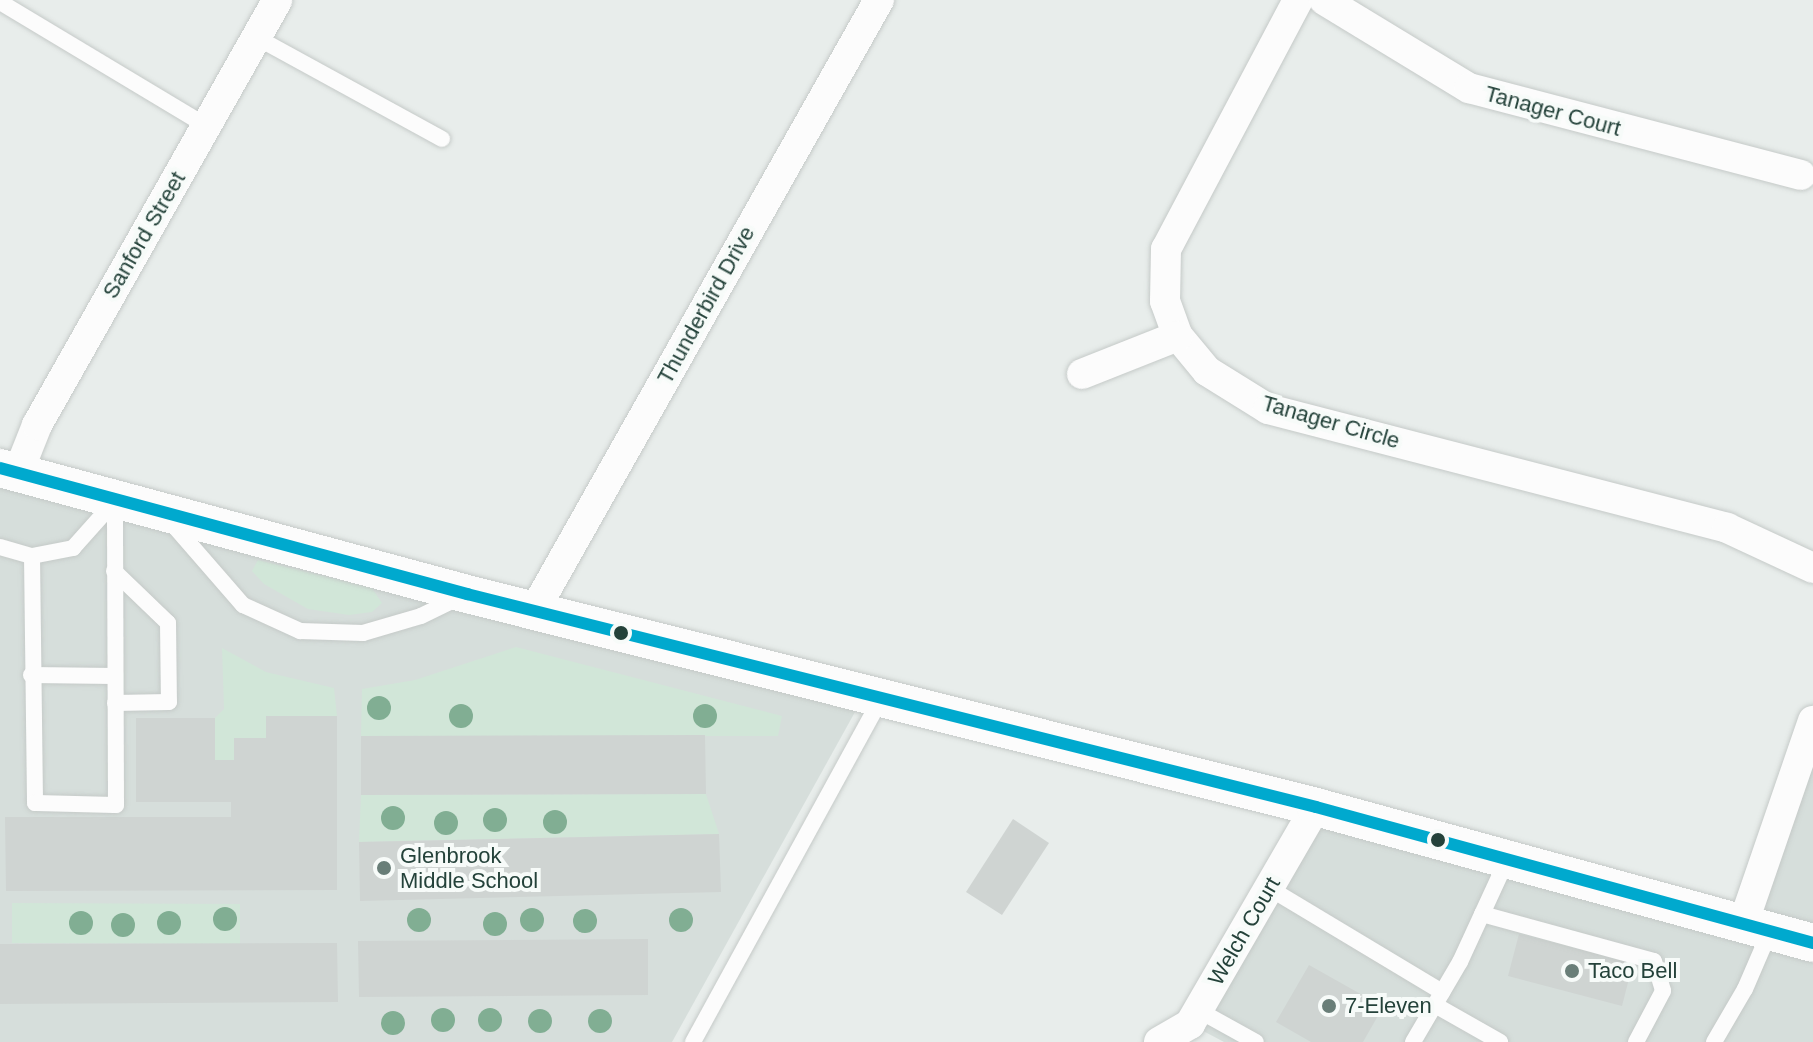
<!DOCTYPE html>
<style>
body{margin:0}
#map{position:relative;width:1813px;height:1042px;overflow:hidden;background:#e8edeb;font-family:Arial,sans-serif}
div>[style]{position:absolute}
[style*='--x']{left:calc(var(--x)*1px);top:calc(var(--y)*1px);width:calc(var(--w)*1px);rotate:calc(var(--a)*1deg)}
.built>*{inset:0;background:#d6dedb}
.green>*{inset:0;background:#d1e6d8}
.building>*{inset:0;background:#cfd4d2}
.roads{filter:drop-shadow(0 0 2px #c5cac8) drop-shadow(0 0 2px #c5cac8)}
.service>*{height:16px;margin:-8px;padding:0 8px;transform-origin:8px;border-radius:8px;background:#fcfcfc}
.minor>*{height:30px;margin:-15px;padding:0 15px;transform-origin:15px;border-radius:15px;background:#fcfcfc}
.tertiary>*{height:38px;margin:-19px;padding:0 19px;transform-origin:19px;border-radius:19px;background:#fcfcfc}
.bus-1>*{height:12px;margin:-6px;padding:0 6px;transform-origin:6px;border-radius:6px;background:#00a9ce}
.trees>*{width:24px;height:24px;margin:-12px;border-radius:50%;background:#81ae93}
.dots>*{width:22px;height:22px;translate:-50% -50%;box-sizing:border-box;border:4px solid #f7fbf9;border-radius:50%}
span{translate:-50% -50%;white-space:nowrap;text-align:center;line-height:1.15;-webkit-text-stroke:8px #f7fbf9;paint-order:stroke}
.street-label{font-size:22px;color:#24423a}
.poi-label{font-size:22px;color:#24423a}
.left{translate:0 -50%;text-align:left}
</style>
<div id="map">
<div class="built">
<i style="clip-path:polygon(0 468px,865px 694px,672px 1042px,0 1042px)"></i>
<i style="clip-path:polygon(1813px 721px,1813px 1042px,1224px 1042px,1190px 1024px,1316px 807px,1743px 924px)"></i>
</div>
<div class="green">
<i style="clip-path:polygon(258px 560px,372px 588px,382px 603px,372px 612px,349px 615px,308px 609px,264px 584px,252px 571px)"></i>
<i style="clip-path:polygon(516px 647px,782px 716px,778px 736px,361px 736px,362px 689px,415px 680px)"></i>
<i style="clip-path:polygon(222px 648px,266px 672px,334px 688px,337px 716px,267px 716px,266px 738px,235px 738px,234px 760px,215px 760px,215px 718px,224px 709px)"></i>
<i style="clip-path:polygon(706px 794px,719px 834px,359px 842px,361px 795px)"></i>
<i style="clip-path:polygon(12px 903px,240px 904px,240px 944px,12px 943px)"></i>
</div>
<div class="building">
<i style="clip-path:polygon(266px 716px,337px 716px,337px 890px,6px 891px,5px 817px,231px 817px,231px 802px,136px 802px,136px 718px,215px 718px,215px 760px,234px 760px,234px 738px,266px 738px)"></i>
<i style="clip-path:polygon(705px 735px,706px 794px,361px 795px,361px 736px)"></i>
<i style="clip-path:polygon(1013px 819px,1049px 843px,1002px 915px,966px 892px)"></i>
<i style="clip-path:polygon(719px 834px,721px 892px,360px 901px,359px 842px)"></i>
<i style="clip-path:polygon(1519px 934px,1633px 963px,1622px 1006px,1508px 976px)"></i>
<i style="clip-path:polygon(648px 939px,648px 995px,359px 997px,358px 941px)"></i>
<i style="clip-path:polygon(337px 943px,338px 1002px,0 1004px,0 944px)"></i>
<i style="clip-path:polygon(1309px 965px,1373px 1001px,1369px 1008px,1379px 1014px,1363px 1042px,1311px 1042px,1276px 1022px)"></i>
</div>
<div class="roads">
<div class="service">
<i style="--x:0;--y:2;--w:240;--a:31"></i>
<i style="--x:256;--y:37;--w:212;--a:28.7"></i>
<i style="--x:169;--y:520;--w:113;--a:49"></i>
<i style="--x:243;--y:605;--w:63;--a:24.5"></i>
<i style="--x:300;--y:631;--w:63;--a:1.8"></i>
<i style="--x:363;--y:633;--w:60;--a:-16.3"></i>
<i style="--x:421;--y:616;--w:41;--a:-25.9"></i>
<i style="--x:0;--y:547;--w:33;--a:16"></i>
<i style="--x:32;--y:556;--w:247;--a:89.3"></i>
<i style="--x:35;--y:803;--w:81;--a:1.4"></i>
<i style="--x:116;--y:805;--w:304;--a:-90.2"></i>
<i style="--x:32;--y:556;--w:42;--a:-11"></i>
<i style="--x:73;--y:548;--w:63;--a:-48.2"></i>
<i style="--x:114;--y:571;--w:75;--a:43.9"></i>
<i style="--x:168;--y:623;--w:79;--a:89.3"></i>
<i style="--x:169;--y:702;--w:54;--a:178.9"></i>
<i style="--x:31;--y:675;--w:84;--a:0.7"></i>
<i style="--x:1269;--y:888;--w:202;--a:31"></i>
<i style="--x:1482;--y:914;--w:178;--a:15.3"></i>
<i style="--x:1654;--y:961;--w:31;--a:73"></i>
<i style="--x:1663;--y:991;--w:58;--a:117.9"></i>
<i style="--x:1435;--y:1005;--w:75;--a:29.6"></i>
<i style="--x:1198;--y:1010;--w:66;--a:28.9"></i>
<i style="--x:693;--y:1042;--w:392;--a:-61.3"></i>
<i style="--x:1413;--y:1042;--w:93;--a:-59.6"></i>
<i style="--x:1460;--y:962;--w:112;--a:-65.3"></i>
<i style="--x:1714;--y:1042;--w:61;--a:-59.7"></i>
<i style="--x:1745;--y:989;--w:63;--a:-66.7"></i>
</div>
<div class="minor">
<i style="--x:1298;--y:0;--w:282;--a:117.9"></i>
<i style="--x:1166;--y:249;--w:52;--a:91.1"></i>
<i style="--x:1165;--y:301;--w:37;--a:70"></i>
<i style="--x:1178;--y:336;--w:45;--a:50.4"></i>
<i style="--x:1207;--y:371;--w:72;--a:31.9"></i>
<i style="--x:1268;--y:409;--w:474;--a:14.5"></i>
<i style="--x:1727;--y:528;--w:95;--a:24.9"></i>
<i style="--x:1324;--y:0;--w:170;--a:31.3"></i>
<i style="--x:1469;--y:88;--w:343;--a:14.7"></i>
<i style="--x:1082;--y:374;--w:103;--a:-21.6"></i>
<i style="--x:18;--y:473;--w:52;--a:-68.4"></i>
<i style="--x:37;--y:425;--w:488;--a:-60.5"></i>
<i style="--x:534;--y:611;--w:702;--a:-60.55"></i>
<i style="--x:1743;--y:924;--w:215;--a:-71"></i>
<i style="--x:1159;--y:1042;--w:36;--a:-30"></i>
<i style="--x:1190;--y:1024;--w:251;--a:-59.9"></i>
</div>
<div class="tertiary">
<i style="--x:0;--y:468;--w:484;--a:15.1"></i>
<i style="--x:467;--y:594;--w:875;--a:14.08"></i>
<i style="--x:1316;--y:807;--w:515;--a:15.3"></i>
</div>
</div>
<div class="bus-1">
<i style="--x:0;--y:468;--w:484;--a:15.1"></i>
<i style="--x:467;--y:594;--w:875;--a:14.08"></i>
<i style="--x:1316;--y:807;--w:515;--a:15.3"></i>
</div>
<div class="trees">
<i style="left:379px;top:708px"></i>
<i style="left:461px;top:716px"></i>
<i style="left:705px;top:716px"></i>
<i style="left:393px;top:818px"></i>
<i style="left:495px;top:820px"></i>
<i style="left:555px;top:822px"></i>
<i style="left:446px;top:823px"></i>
<i style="left:225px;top:919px"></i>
<i style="left:419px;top:920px"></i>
<i style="left:532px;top:920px"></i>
<i style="left:681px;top:920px"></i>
<i style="left:585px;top:921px"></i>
<i style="left:81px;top:923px"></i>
<i style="left:169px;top:923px"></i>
<i style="left:495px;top:924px"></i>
<i style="left:123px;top:925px"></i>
<i style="left:443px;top:1020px"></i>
<i style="left:490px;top:1020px"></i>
<i style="left:540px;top:1021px"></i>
<i style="left:600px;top:1021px"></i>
<i style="left:393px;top:1023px"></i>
</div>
<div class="dots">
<i style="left:621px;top:633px;background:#24423a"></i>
<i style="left:1438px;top:840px;background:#24423a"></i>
<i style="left:384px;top:868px;background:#697e78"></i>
<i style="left:1572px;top:971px;background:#697e78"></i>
<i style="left:1329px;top:1006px;background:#697e78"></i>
</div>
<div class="street-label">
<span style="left:1553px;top:111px;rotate:15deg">Tanager Court</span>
<span style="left:144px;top:235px;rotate:-60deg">Sanford Street</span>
<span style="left:706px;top:305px;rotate:-61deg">Thunderbird Drive</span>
<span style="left:1331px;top:422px;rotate:16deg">Tanager Circle</span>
<span style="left:1244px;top:931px;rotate:-60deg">Welch Court</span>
</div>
<div class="poi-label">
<span class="left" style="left:400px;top:868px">Glenbrook<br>Middle School</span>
<span class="left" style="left:1588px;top:971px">Taco Bell</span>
<span class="left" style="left:1345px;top:1006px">7-Eleven</span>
</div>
</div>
